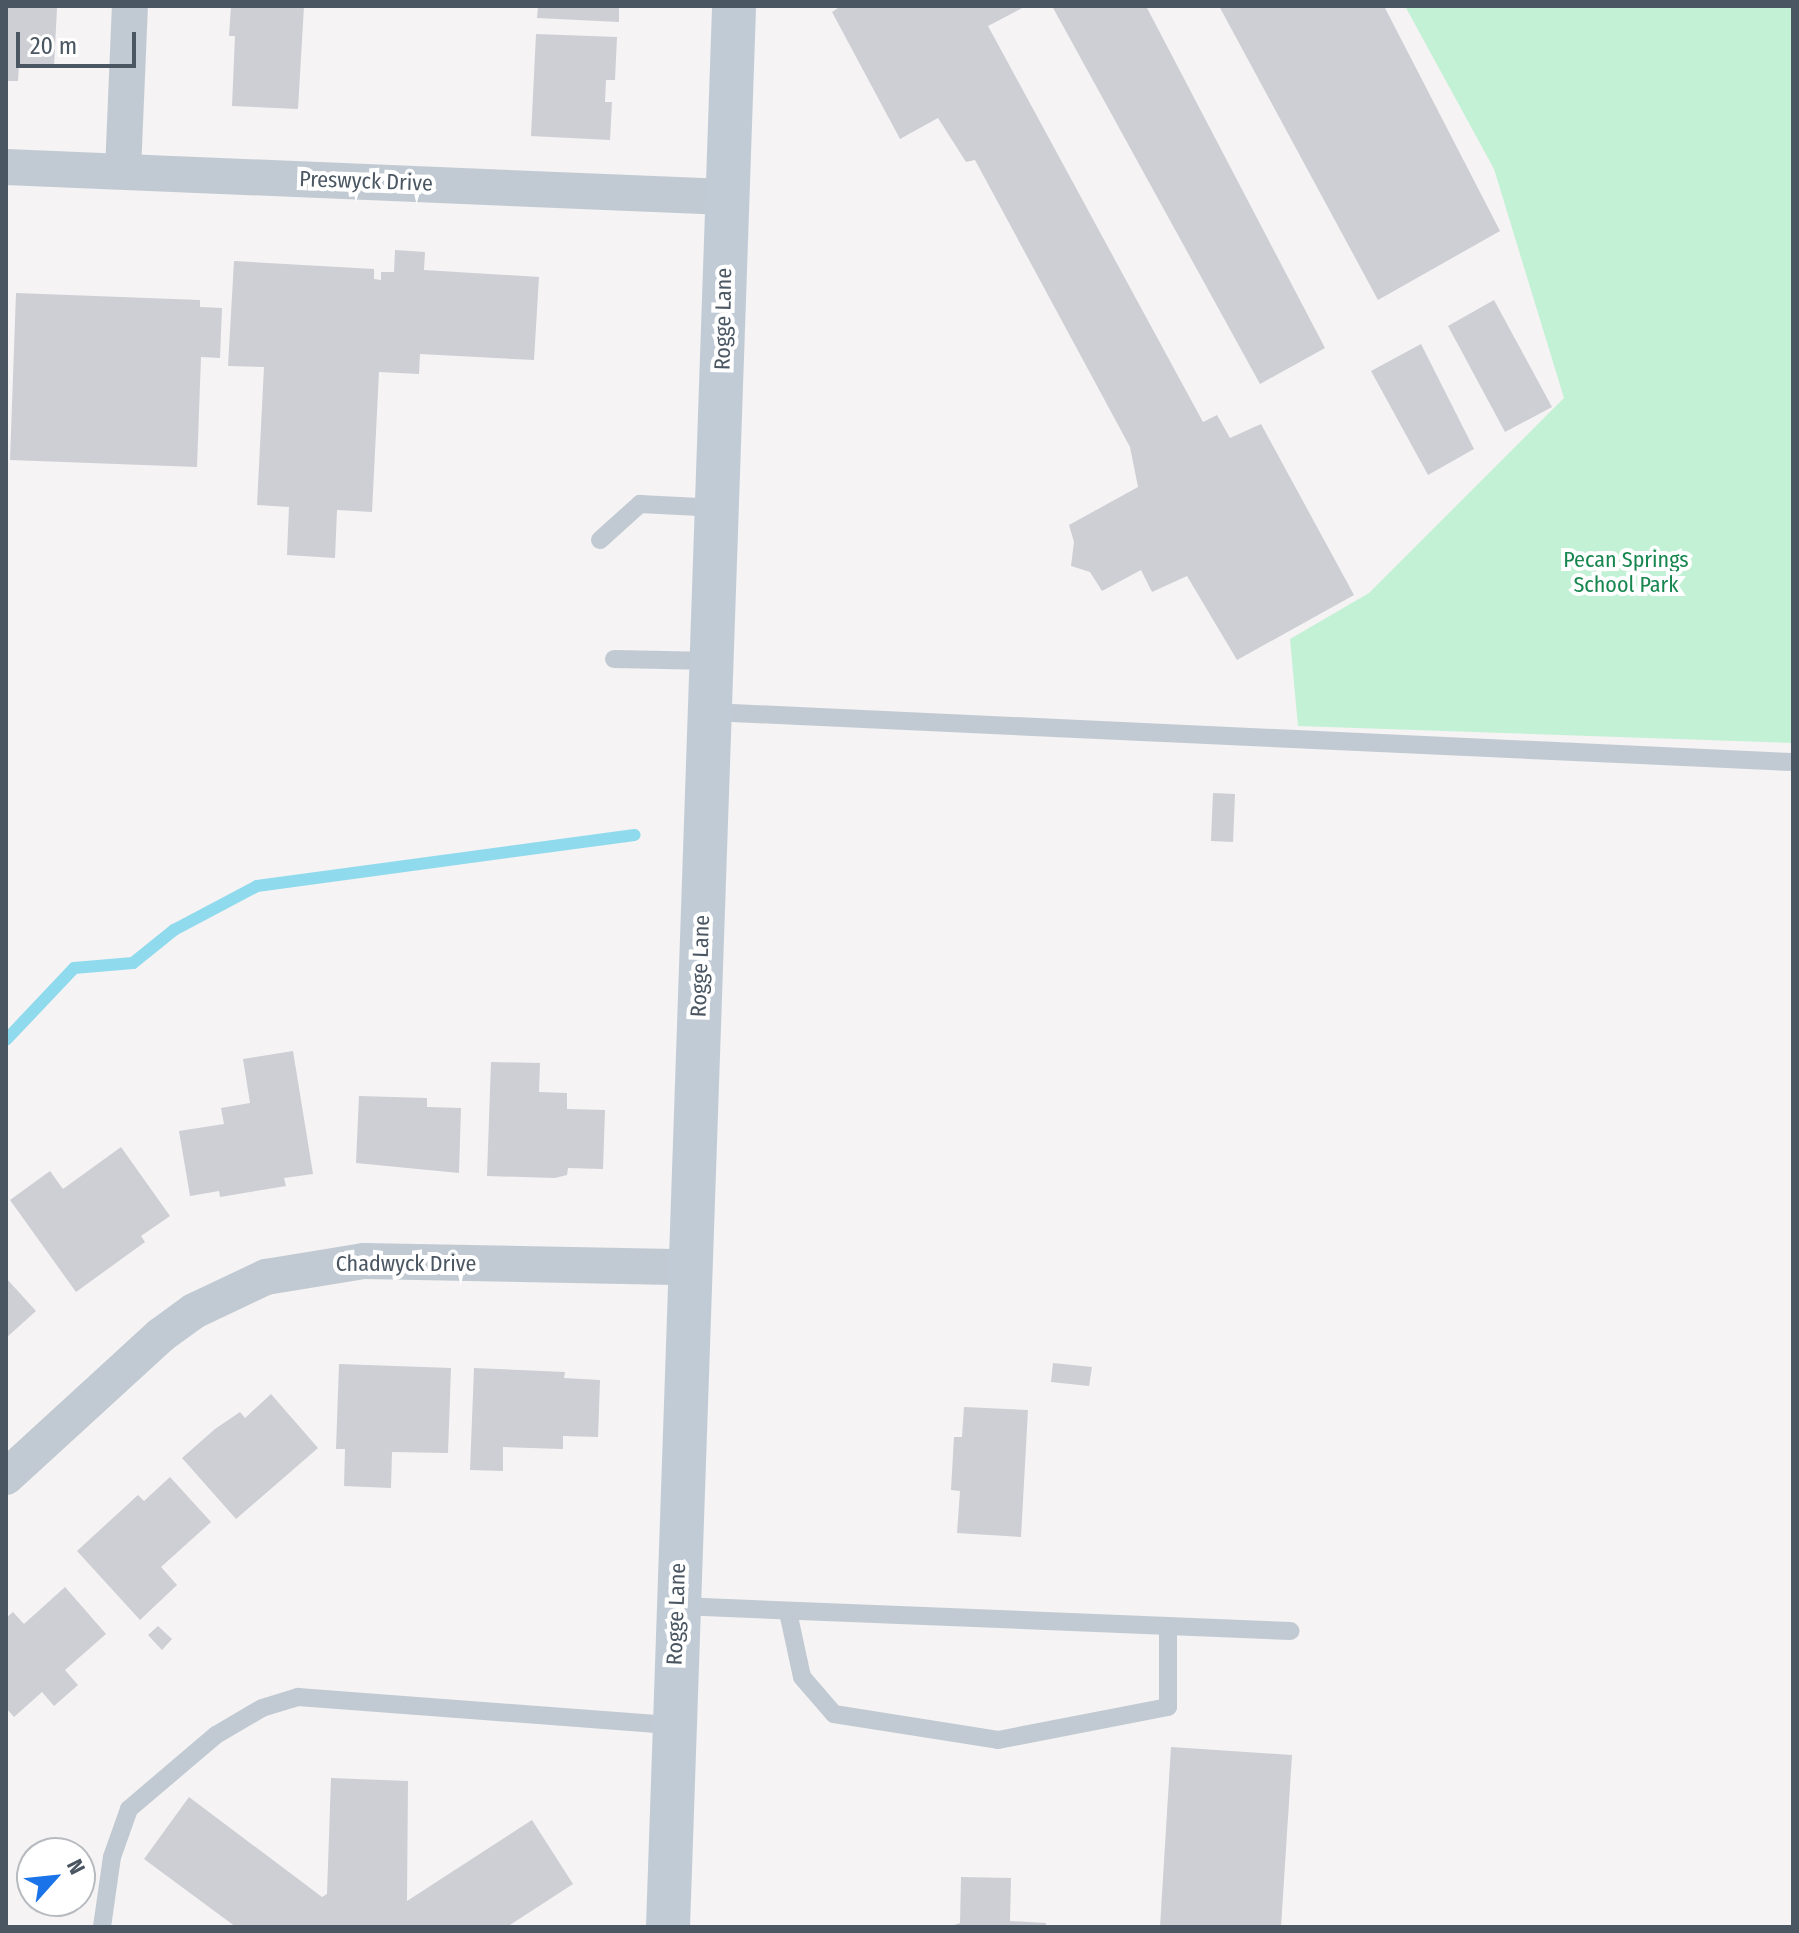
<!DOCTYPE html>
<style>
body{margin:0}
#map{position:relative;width:1799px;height:1933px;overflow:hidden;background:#f5f3f3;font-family:"Fira Sans Condensed",sans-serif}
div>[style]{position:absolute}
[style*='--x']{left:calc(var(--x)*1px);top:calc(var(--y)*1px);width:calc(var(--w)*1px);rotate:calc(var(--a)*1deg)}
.green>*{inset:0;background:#c3f1d5}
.stream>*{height:12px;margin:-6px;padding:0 6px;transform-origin:6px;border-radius:6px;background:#90daee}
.building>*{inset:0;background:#cdcfd5}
.lane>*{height:18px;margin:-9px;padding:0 9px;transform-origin:9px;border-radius:9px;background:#c1cad2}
.street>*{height:36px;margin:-18px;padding:0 18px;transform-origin:18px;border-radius:18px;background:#c1cad2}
.secondary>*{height:44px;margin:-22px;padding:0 22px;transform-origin:22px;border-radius:22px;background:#c1cbd6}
span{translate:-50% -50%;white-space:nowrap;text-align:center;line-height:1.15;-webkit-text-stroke:8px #fff;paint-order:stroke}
.street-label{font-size:22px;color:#4a5661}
.park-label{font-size:22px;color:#17864f}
.frame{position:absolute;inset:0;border:8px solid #4a5661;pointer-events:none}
.north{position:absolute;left:16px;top:1837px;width:80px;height:80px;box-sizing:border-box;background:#fff;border:2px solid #b7bbc0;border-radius:50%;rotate:63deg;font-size:22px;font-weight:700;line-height:32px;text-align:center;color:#4a5661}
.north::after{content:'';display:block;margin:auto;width:28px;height:36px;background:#1a73e8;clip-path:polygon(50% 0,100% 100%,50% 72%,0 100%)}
.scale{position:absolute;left:16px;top:32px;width:120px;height:36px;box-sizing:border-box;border:4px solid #4a5661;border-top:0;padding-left:10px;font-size:24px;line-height:28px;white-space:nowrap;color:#4a5661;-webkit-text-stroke:6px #fff;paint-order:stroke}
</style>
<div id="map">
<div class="green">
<i style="clip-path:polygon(1405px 6px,1793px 6px,1793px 743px,1298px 726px,1290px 639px,1369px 593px,1564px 398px,1494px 169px)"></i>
</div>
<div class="stream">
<i style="--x:6;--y:1040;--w:99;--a:-46.6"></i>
<i style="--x:74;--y:968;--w:59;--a:-4.8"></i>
<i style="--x:133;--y:963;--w:53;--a:-38.8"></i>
<i style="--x:174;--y:930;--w:94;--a:-27.9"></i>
<i style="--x:257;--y:886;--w:381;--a:-7.7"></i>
</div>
<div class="building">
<i style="clip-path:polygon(6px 6px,57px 8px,54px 67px,19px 65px,18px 81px,6px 81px)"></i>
<i style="clip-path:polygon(231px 6px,304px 6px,298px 109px,232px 106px,235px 36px,229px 36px)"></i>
<i style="clip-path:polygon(538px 6px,619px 6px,619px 22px,537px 18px)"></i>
<i style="clip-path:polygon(841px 6px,1026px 6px,988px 26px,1203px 422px,1217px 415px,1230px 438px,1261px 424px,1354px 595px,1237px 660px,1187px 576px,1152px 592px,1141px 570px,1102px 591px,1090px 572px,1071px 566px,1074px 542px,1069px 525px,1138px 487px,1130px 447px,975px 160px,966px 162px,938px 118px,900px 139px,832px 12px)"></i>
<i style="clip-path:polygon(1052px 6px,1146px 6px,1325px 348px,1260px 384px)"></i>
<i style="clip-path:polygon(1219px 6px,1384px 6px,1500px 231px,1378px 300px)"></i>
<i style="clip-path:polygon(536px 34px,617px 37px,615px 80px,606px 80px,605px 102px,612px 102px,610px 140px,531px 136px)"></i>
<i style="clip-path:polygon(395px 250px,425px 252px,424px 270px,539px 277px,534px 360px,420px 354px,419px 374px,379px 372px,372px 512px,337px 510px,335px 558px,287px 555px,289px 507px,257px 505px,264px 367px,228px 366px,234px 261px,374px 269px,374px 279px,381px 280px,381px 272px,394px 272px)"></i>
<i style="clip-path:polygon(16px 293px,200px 300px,200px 307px,222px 308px,220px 358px,201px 357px,197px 467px,10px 460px)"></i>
<i style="clip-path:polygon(1494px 300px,1552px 407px,1505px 432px,1448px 326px)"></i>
<i style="clip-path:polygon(1421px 344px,1474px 449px,1428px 475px,1371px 371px)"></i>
<i style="clip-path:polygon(1213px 793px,1235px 794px,1233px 842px,1211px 841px)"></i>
<i style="clip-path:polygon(293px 1051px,313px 1174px,284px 1178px,286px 1186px,220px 1197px,219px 1191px,190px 1196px,179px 1131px,224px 1124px,221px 1108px,250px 1103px,243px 1059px)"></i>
<i style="clip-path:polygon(491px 1062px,540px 1063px,539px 1092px,567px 1093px,567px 1109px,605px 1110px,603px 1169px,568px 1168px,567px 1175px,555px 1178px,487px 1176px)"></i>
<i style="clip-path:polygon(359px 1096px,427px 1098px,427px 1107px,461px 1108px,459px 1173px,356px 1163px)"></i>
<i style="clip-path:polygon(121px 1147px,170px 1216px,141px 1236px,145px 1242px,76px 1292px,10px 1200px,50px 1171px,63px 1189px)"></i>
<i style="clip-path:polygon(6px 1278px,36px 1311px,6px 1338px)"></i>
<i style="clip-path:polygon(1053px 1363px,1092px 1367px,1089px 1386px,1051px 1382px)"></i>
<i style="clip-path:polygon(339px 1364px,451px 1368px,448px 1453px,392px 1452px,391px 1488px,344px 1486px,345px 1449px,336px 1449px)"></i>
<i style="clip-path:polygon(474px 1368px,565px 1372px,564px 1378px,600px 1380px,598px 1437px,563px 1436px,563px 1449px,503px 1447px,503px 1471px,470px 1470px)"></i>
<i style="clip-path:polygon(271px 1394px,318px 1448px,236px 1519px,182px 1458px,215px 1429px,240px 1412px,245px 1418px)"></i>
<i style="clip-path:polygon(964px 1407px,1028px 1410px,1021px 1537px,957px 1533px,960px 1491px,951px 1490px,954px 1437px,962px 1437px)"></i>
<i style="clip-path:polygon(170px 1477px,211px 1522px,161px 1567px,177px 1585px,140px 1620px,77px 1551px,138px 1495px,144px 1501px)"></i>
<i style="clip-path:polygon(65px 1587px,106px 1634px,65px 1670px,78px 1685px,54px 1706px,42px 1692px,14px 1717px,6px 1708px,6px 1618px,13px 1612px,24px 1624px)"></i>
<i style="clip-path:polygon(158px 1626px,172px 1639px,162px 1650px,148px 1635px)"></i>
<i style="clip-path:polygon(1171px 1747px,1292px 1755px,1281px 1927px,1160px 1927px)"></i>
<i style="clip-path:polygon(331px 1778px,408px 1781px,407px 1901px,532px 1820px,573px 1884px,507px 1927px,236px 1927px,144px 1859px,189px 1797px,322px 1897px,327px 1894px)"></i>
<i style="clip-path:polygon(961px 1877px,1011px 1878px,1010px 1921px,1046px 1923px,1046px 1927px,949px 1927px,960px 1923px)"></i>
</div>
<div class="lane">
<i style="--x:600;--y:540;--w:54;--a:-42"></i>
<i style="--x:640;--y:504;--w:79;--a:2.9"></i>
<i style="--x:614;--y:659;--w:99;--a:1.2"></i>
<i style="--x:711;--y:712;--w:1083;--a:2.65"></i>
<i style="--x:679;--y:1606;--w:612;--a:2.34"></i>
<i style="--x:788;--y:1612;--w:66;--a:77.8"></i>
<i style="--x:802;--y:1677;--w:49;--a:49.1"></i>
<i style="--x:834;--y:1714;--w:166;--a:9"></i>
<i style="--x:998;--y:1740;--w:173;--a:-11"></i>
<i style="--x:1168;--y:1707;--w:80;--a:-90"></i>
<i style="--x:102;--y:1927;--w:71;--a:-81.9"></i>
<i style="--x:112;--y:1857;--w:51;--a:-70.5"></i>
<i style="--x:129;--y:1809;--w:114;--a:-40.4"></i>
<i style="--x:216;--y:1735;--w:53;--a:-30.4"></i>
<i style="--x:262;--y:1708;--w:38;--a:-17"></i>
<i style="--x:298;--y:1697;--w:376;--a:4.3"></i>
</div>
<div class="street">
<i style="--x:6;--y:167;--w:721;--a:2.39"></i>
<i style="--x:123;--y:171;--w:165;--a:-87.6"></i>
<i style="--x:6;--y:1477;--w:210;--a:-42.5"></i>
<i style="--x:161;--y:1335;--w:41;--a:-36"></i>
<i style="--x:194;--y:1311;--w:80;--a:-25.3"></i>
<i style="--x:266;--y:1277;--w:99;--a:-9.3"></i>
<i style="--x:364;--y:1261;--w:323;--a:1.1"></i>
</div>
<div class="secondary">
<i style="--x:668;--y:1927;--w:1922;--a:-88.03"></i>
</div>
<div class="street-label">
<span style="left:366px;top:181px;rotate:2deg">Preswyck Drive</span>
<span style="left:723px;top:319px;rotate:-89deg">Rogge Lane</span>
<span style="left:700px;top:966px;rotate:-88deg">Rogge Lane</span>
<span style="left:406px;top:1264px">Chadwyck Drive</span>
<span style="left:676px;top:1614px;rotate:-88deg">Rogge Lane</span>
</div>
<div class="park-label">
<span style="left:1626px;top:572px">Pecan Springs<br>School Park</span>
</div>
<div class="frame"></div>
<div class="north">N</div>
<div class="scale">20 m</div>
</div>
